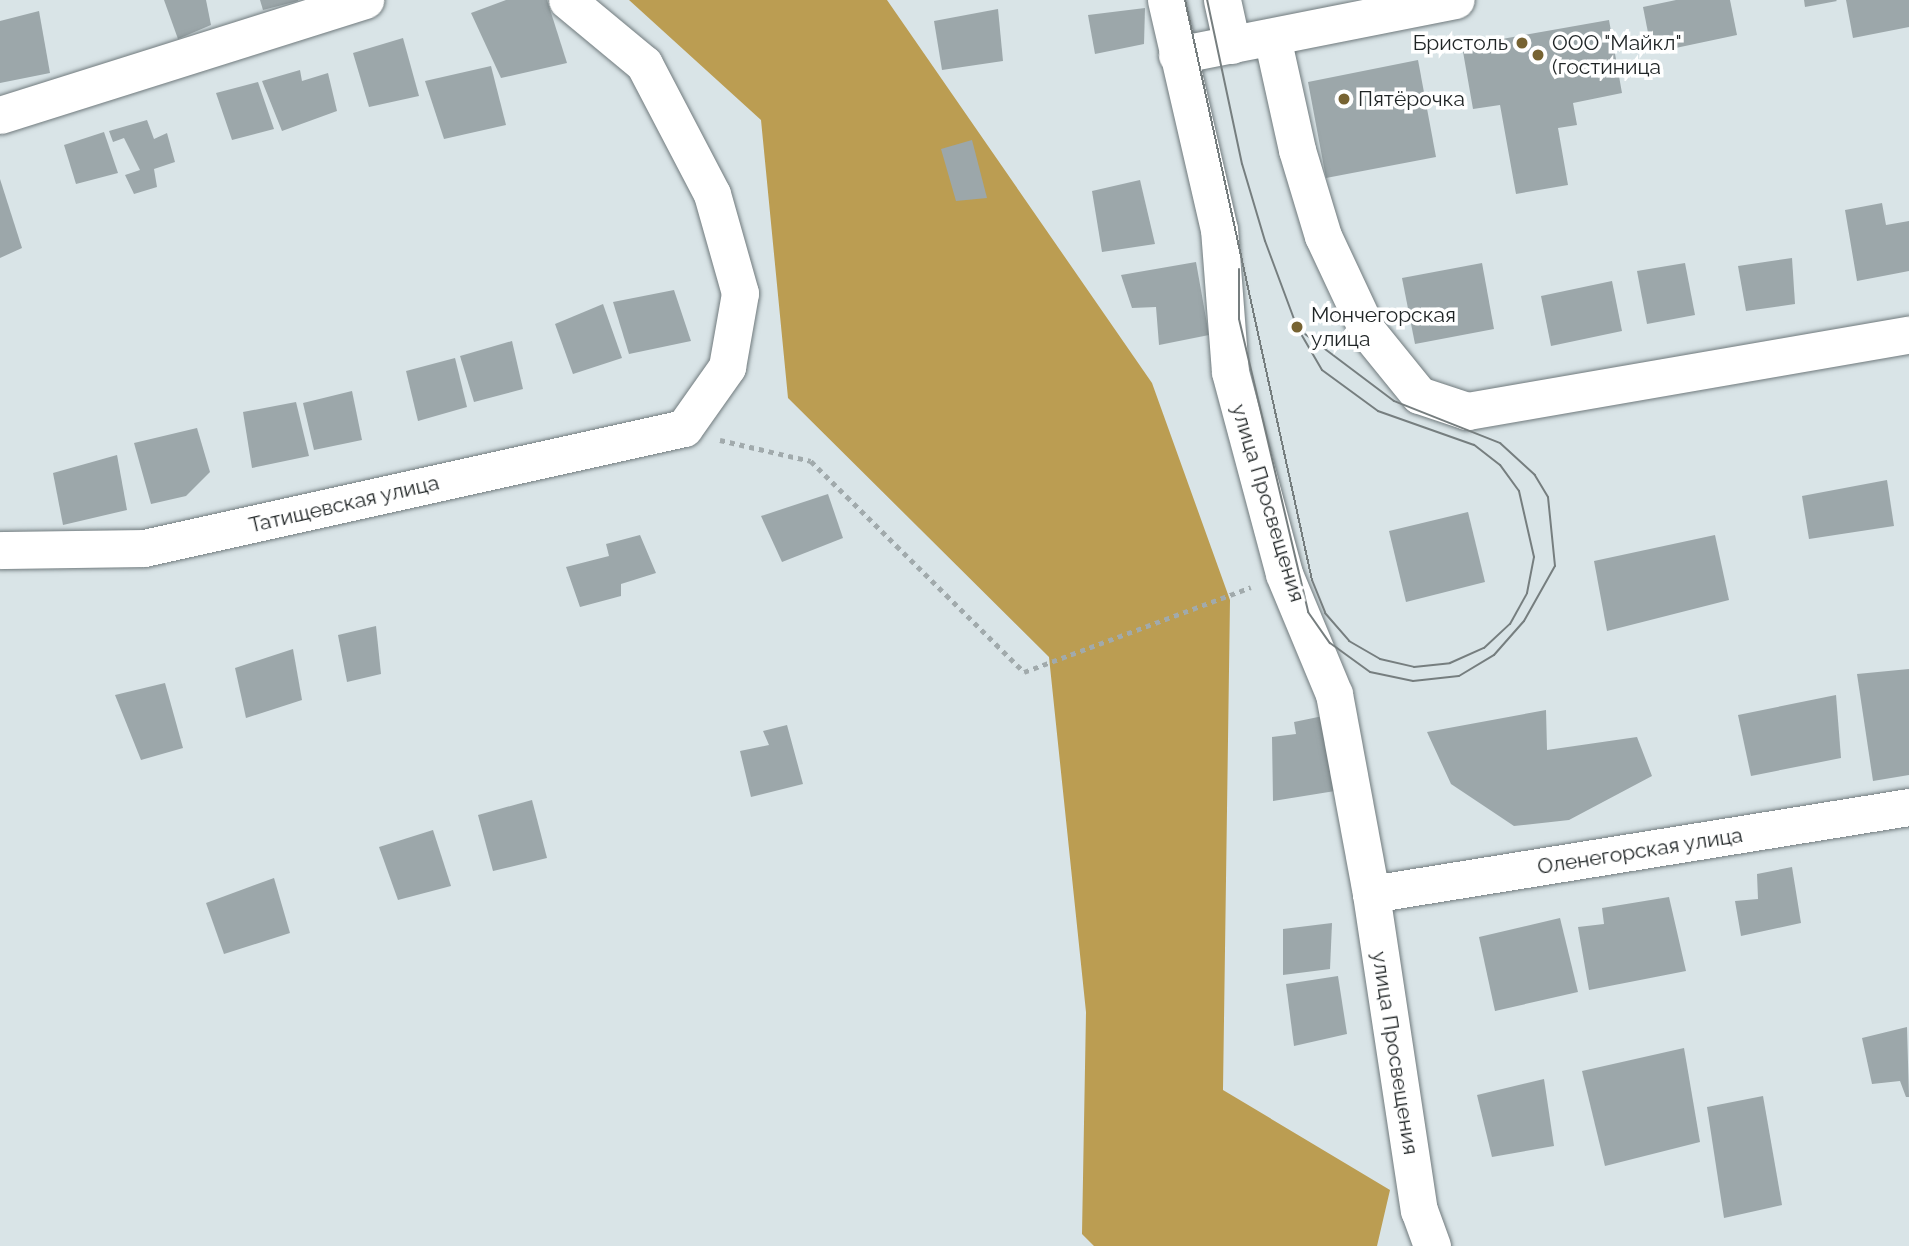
<!DOCTYPE html>
<meta charset="utf-8">
<style>
body{margin:0}
#map{position:relative;width:1909px;height:1246px;overflow:hidden;background:#d9e4e7;font-family:Raleway,sans-serif}
div>[style]{position:absolute}
[style*='--x']{left:calc(var(--x)*1px);top:calc(var(--y)*1px);width:calc(var(--w)*1px);rotate:calc(var(--a)*1deg)}
.forest>*{inset:0;background:#bb9d52}
.building>*{inset:0;background:#9ca7aa}
.path>*{height:4.5px;margin-top:-2.25px;transform-origin:0;background:repeating-linear-gradient(90deg,#a1aaac 0 5px,transparent 0 10px)}
.roads{filter:drop-shadow(0 0 2px #707a7d) drop-shadow(0 0 2px #707a7d)}
.minor>*{height:37px;margin:-18.5px;padding:0 18.5px;transform-origin:18.5px;border-radius:18.5px;background:#fff}
.tram>*{height:2px;margin:-1px;padding:0 1px;transform-origin:1px;border-radius:1px;background:#767e7f}
.dots>*{width:19px;height:19px;translate:-50% -50%;box-sizing:border-box;border:4px solid #fff;border-radius:50%}
span{translate:-50% -50%;white-space:nowrap;text-align:center;line-height:1.15;-webkit-text-stroke:7px #fff;paint-order:stroke}
.poi-label{font-size:21px;color:#1f2425}
.right{translate:-100% -50%;text-align:right}
.left{translate:0 -50%;text-align:left}
.street-label{font-size:21px;color:#1f2425}
</style>
<div id="map">
<div class="forest">
<i style="clip-path:polygon(629px 0,887px 0,1152px 383px,1230px 600px,1223px 1090px,1390px 1190px,1377px 1246px,1094px 1246px,1082px 1234px,1086px 1012px,1049px 657px,788px 398px,761px 120px)"></i>
</div>
<div class="building">
<i style="clip-path:polygon(164px 0,206px 0,211px 25px,178px 39px)"></i>
<i style="clip-path:polygon(260px 0,298px 0,298px 1px,263px 10px)"></i>
<i style="clip-path:polygon(506px 0,547px 0,567px 63px,501px 78px,471px 13px)"></i>
<i style="clip-path:polygon(1676px 0,1730px 0,1737px 35px,1652px 53px,1643px 7px)"></i>
<i style="clip-path:polygon(1804px 0,1836px 0,1837px 1px,1805px 7px)"></i>
<i style="clip-path:polygon(1846px 0,1909px 0,1909px 27px,1853px 38px)"></i>
<i style="clip-path:polygon(1145px 8px,1144px 44px,1095px 54px,1088px 15px)"></i>
<i style="clip-path:polygon(998px 9px,1003px 61px,942px 70px,934px 21px)"></i>
<i style="clip-path:polygon(39px 11px,50px 73px,0 83px,0 21px)"></i>
<i style="clip-path:polygon(1609px 20px,1622px 93px,1573px 103px,1577px 125px,1558px 128px,1568px 185px,1516px 194px,1500px 105px,1473px 109px,1462px 46px)"></i>
<i style="clip-path:polygon(403px 38px,419px 96px,369px 107px,353px 53px)"></i>
<i style="clip-path:polygon(1418px 60px,1436px 157px,1326px 178px,1308px 82px)"></i>
<i style="clip-path:polygon(491px 66px,506px 125px,444px 139px,425px 81px)"></i>
<i style="clip-path:polygon(300px 70px,302px 81px,328px 73px,337px 111px,282px 131px,262px 81px)"></i>
<i style="clip-path:polygon(258px 82px,274px 129px,232px 140px,216px 93px)"></i>
<i style="clip-path:polygon(147px 120px,154px 139px,167px 133px,175px 162px,154px 169px,157px 187px,134px 194px,125px 175px,140px 170px,124px 138px,113px 142px,109px 131px)"></i>
<i style="clip-path:polygon(104px 132px,118px 173px,76px 184px,64px 145px)"></i>
<i style="clip-path:polygon(972px 140px,987px 198px,956px 201px,941px 149px)"></i>
<i style="clip-path:polygon(0 179px,22px 248px,0 258px)"></i>
<i style="clip-path:polygon(1140px 180px,1155px 244px,1102px 252px,1092px 191px)"></i>
<i style="clip-path:polygon(1882px 203px,1886px 225px,1909px 221px,1909px 271px,1857px 281px,1845px 210px)"></i>
<i style="clip-path:polygon(1792px 258px,1795px 304px,1746px 311px,1738px 266px)"></i>
<i style="clip-path:polygon(1196px 262px,1209px 335px,1159px 345px,1156px 307px,1132px 308px,1121px 275px)"></i>
<i style="clip-path:polygon(1482px 263px,1494px 329px,1415px 344px,1402px 278px)"></i>
<i style="clip-path:polygon(1685px 263px,1695px 315px,1647px 324px,1637px 271px)"></i>
<i style="clip-path:polygon(1612px 281px,1622px 331px,1551px 346px,1541px 296px)"></i>
<i style="clip-path:polygon(674px 290px,691px 341px,629px 354px,613px 302px)"></i>
<i style="clip-path:polygon(603px 304px,622px 358px,573px 374px,555px 324px)"></i>
<i style="clip-path:polygon(512px 341px,523px 389px,474px 402px,460px 356px)"></i>
<i style="clip-path:polygon(455px 358px,467px 407px,418px 421px,406px 371px)"></i>
<i style="clip-path:polygon(352px 391px,362px 440px,314px 450px,303px 403px)"></i>
<i style="clip-path:polygon(296px 402px,309px 456px,252px 468px,243px 412px)"></i>
<i style="clip-path:polygon(197px 428px,210px 472px,186px 496px,151px 504px,134px 443px)"></i>
<i style="clip-path:polygon(117px 455px,127px 510px,63px 525px,53px 473px)"></i>
<i style="clip-path:polygon(1887px 480px,1894px 526px,1809px 539px,1802px 496px)"></i>
<i style="clip-path:polygon(828px 494px,843px 538px,782px 562px,761px 516px)"></i>
<i style="clip-path:polygon(1468px 512px,1485px 582px,1406px 602px,1389px 531px)"></i>
<i style="clip-path:polygon(640px 535px,656px 573px,621px 584px,621px 596px,580px 607px,566px 567px,609px 556px,606px 544px)"></i>
<i style="clip-path:polygon(1715px 535px,1729px 600px,1607px 631px,1594px 561px)"></i>
<i style="clip-path:polygon(376px 626px,381px 674px,347px 682px,338px 635px)"></i>
<i style="clip-path:polygon(293px 649px,302px 700px,246px 718px,235px 668px)"></i>
<i style="clip-path:polygon(1909px 669px,1909px 775px,1873px 781px,1857px 674px)"></i>
<i style="clip-path:polygon(165px 683px,183px 748px,141px 760px,115px 695px)"></i>
<i style="clip-path:polygon(1836px 695px,1841px 758px,1751px 776px,1738px 715px)"></i>
<i style="clip-path:polygon(1546px 710px,1547px 750px,1637px 737px,1652px 776px,1569px 820px,1514px 826px,1451px 784px,1427px 732px)"></i>
<i style="clip-path:polygon(1323px 716px,1335px 791px,1273px 801px,1272px 737px,1296px 734px,1294px 722px)"></i>
<i style="clip-path:polygon(787px 725px,803px 784px,751px 797px,740px 751px,769px 745px,763px 731px)"></i>
<i style="clip-path:polygon(532px 800px,547px 858px,493px 871px,478px 815px)"></i>
<i style="clip-path:polygon(433px 830px,451px 886px,398px 900px,379px 847px)"></i>
<i style="clip-path:polygon(1792px 867px,1801px 923px,1741px 936px,1735px 901px,1758px 899px,1757px 874px)"></i>
<i style="clip-path:polygon(274px 878px,290px 933px,224px 954px,206px 903px)"></i>
<i style="clip-path:polygon(1669px 897px,1686px 971px,1589px 990px,1578px 927px,1604px 924px,1602px 908px)"></i>
<i style="clip-path:polygon(1560px 918px,1578px 992px,1495px 1011px,1479px 937px)"></i>
<i style="clip-path:polygon(1332px 923px,1330px 969px,1283px 975px,1283px 929px)"></i>
<i style="clip-path:polygon(1338px 976px,1347px 1034px,1294px 1046px,1286px 984px)"></i>
<i style="clip-path:polygon(1907px 1027px,1909px 1097px,1906px 1097px,1900px 1081px,1872px 1084px,1862px 1038px)"></i>
<i style="clip-path:polygon(1684px 1048px,1700px 1142px,1605px 1166px,1582px 1071px)"></i>
<i style="clip-path:polygon(1544px 1079px,1554px 1146px,1492px 1157px,1477px 1095px)"></i>
<i style="clip-path:polygon(1763px 1096px,1782px 1205px,1724px 1218px,1707px 1107px)"></i>
</div>
<div class="path">
<i style="--x:720;--y:440;--w:93;--a:13"></i>
<i style="--x:811;--y:461;--w:300;--a:44.7"></i>
<i style="--x:1024;--y:672;--w:242;--a:-20.5"></i>
</div>
<div class="roads">
<div class="minor">
<i style="--x:1166;--y:0;--w:235;--a:77"></i>
<i style="--x:1219;--y:229;--w:143;--a:85.6"></i>
<i style="--x:1230;--y:372;--w:209;--a:75"></i>
<i style="--x:1284;--y:574;--w:130;--a:67.4"></i>
<i style="--x:1334;--y:694;--w:203;--a:79.5"></i>
<i style="--x:1371;--y:894;--w:320;--a:81.4"></i>
<i style="--x:1419;--y:1210;--w:38;--a:70"></i>
<i style="--x:1222;--y:0;--w:46;--a:77.5"></i>
<i style="--x:1272;--y:37;--w:116;--a:77.5"></i>
<i style="--x:1297;--y:150;--w:90;--a:73.2"></i>
<i style="--x:1323;--y:236;--w:106;--a:64.9"></i>
<i style="--x:1368;--y:332;--w:81;--a:51"></i>
<i style="--x:1419;--y:395;--w:51;--a:18.4"></i>
<i style="--x:1467;--y:411;--w:448;--a:-9.8"></i>
<i style="--x:1177;--y:55;--w:284;--a:-11.2"></i>
<i style="--x:0;--y:115;--w:383;--a:-17.5"></i>
<i style="--x:0;--y:550;--w:144;--a:-0.8"></i>
<i style="--x:144;--y:548;--w:553;--a:-12.53"></i>
<i style="--x:684;--y:428;--w:75;--a:-54.8"></i>
<i style="--x:727;--y:367;--w:75;--a:-80"></i>
<i style="--x:740;--y:293;--w:103;--a:-105.8"></i>
<i style="--x:712;--y:194;--w:147;--a:-117.6"></i>
<i style="--x:644;--y:64;--w:100;--a:-140.3"></i>
<i style="--x:1371;--y:894;--w:545;--a:-9.19"></i>
</div>
</div>
<div class="tram">
<i style="--x:1185;--y:0;--w:594;--a:77.65"></i>
<i style="--x:1312;--y:580;--w:35;--a:68"></i>
<i style="--x:1325;--y:613;--w:37;--a:49"></i>
<i style="--x:1349;--y:641;--w:36;--a:30"></i>
<i style="--x:1380;--y:659;--w:35;--a:13"></i>
<i style="--x:1414;--y:667;--w:36;--a:-6"></i>
<i style="--x:1450;--y:663;--w:37;--a:-24"></i>
<i style="--x:1484;--y:648;--w:35;--a:-43"></i>
<i style="--x:1510;--y:624;--w:35;--a:-61"></i>
<i style="--x:1527;--y:593;--w:37;--a:-79"></i>
<i style="--x:1534;--y:557;--w:68;--a:-102.8"></i>
<i style="--x:1519;--y:491;--w:32;--a:-126"></i>
<i style="--x:1500;--y:465;--w:33;--a:-142"></i>
<i style="--x:1474;--y:445;--w:102;--a:-160.5"></i>
<i style="--x:1378;--y:411;--w:69;--a:-143.8"></i>
<i style="--x:1322;--y:370;--w:50;--a:-120.2"></i>
<i style="--x:1297;--y:327;--w:92;--a:-110.4"></i>
<i style="--x:1265;--y:241;--w:80;--a:-106.6"></i>
<i style="--x:1242;--y:164;--w:168;--a:-102"></i>
<i style="--x:1239;--y:269;--w:50;--a:90"></i>
<i style="--x:1239;--y:319;--w:301;--a:76.7"></i>
<i style="--x:1308;--y:612;--w:38;--a:55"></i>
<i style="--x:1330;--y:643;--w:49;--a:35.9"></i>
<i style="--x:1370;--y:672;--w:44;--a:11.8"></i>
<i style="--x:1413;--y:681;--w:46;--a:-6.2"></i>
<i style="--x:1459;--y:676;--w:41;--a:-31"></i>
<i style="--x:1494;--y:655;--w:45;--a:-48.6"></i>
<i style="--x:1524;--y:621;--w:63;--a:-60.6"></i>
<i style="--x:1555;--y:566;--w:69;--a:-95.8"></i>
<i style="--x:1548;--y:497;--w:26;--a:-121"></i>
<i style="--x:1535;--y:475;--w:47;--a:-137.6"></i>
<i style="--x:1500;--y:443;--w:114;--a:-158.4"></i>
<i style="--x:1394;--y:401;--w:111;--a:-143"></i>
</div>
<div class="dots">
<i style="left:1522px;top:43px;background:#776332"></i>
<i style="left:1538px;top:55px;background:#776332"></i>
<i style="left:1344px;top:99px;background:#776332"></i>
<i style="left:1297px;top:327px;background:#776332"></i>
</div>
<div class="poi-label">
<span class="right" style="left:1508px;top:43px">Бристоль</span>
<span class="left" style="left:1552px;top:55px">ООО "Майкл"<br>(гостиница</span>
<span class="left" style="left:1358px;top:99px">Пятёрочка</span>
<span class="left" style="left:1311px;top:327px">Мончегорская<br>улица</span>
</div>
<div class="street-label">
<span style="left:1268px;top:503px;rotate:73deg">улица Просвещения</span>
<span style="left:344px;top:504px;rotate:-13deg">Татищевская улица</span>
<span style="left:1640px;top:851px;rotate:-9deg">Оленегорская улица</span>
<span style="left:1395px;top:1053px;rotate:81deg">улица Просвещения</span>
</div>
</div>
